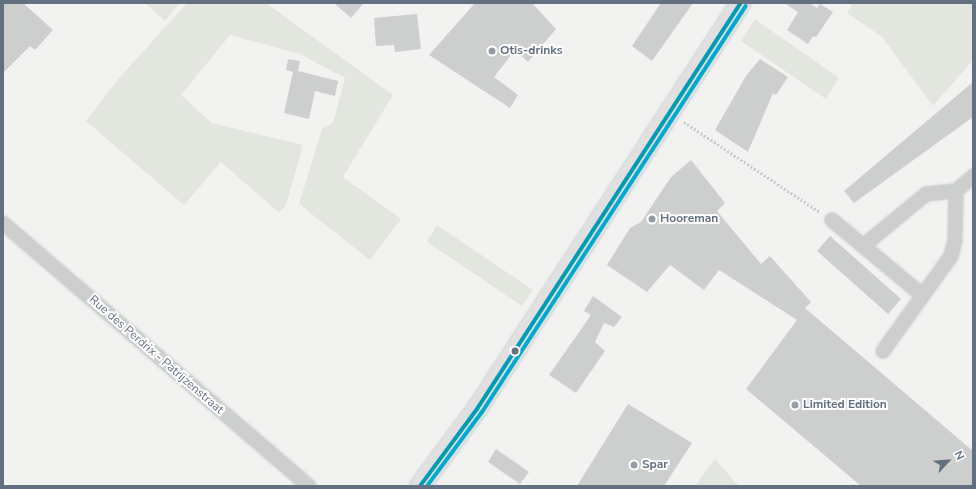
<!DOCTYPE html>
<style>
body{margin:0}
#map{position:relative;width:976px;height:489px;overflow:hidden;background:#f2f3f1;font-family:"Nunito Sans",sans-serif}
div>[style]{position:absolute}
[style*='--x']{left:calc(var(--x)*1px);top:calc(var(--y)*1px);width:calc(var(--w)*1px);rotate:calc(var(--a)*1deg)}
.green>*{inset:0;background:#e2e6df}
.building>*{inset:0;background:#cdcece}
.path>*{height:2.5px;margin-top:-1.25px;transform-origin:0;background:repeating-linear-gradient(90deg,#c9cacb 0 2px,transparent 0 4px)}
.roads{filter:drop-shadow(0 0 1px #cfd0d0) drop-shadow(0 0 1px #cfd0d0)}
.minor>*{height:14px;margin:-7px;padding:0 7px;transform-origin:7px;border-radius:7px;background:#cdcece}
.secondary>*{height:20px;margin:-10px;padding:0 10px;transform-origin:10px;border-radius:10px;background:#e0e0e1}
.bus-1>*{height:4px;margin:-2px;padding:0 2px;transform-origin:2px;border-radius:2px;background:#009cb4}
.bus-2>*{height:4px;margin:-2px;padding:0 2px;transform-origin:2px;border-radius:2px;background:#00a9ce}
.dots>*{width:11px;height:11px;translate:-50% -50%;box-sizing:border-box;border:2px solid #fff;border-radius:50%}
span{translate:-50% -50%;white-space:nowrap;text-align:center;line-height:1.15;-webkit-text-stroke:4px #fff;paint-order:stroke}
.poi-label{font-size:12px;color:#637081;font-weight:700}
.left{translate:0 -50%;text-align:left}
.street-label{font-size:12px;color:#637081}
.frame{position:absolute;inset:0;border:4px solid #637081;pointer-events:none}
.north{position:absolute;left:928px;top:441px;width:40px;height:40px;-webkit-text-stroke:3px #fff;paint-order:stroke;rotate:64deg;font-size:11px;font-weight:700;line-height:16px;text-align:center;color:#637081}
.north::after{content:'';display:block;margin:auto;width:14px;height:18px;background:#637081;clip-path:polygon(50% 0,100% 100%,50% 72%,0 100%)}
</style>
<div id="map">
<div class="green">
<i style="clip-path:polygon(145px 3px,180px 3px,165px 21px)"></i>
<i style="clip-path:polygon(187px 3px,266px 3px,393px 95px,343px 177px,401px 219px,370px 260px,299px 204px,322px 129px,333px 123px,345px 78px,300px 54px,230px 35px,181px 95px,212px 123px,303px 145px,286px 205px,279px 213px,221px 162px,184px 205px,86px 121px,120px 77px)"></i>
<i style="clip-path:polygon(849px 3px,969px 3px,973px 6px,973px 60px,933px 106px,882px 37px,847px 13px,852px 5px)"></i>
<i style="clip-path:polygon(755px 19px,839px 78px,826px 99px,741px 41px)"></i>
<i style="clip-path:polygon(437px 225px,533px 290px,522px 306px,427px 242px)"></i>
<i style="clip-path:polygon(715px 459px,739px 486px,695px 486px)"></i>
</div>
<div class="building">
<i style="clip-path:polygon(3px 3px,23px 3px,53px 30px,35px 50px,30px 46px,3px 73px)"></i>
<i style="clip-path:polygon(334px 3px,364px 3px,351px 18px)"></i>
<i style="clip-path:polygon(475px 3px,532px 3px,556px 29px,528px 62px,515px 50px,494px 77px,518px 95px,510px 108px,429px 55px)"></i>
<i style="clip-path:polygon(661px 3px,693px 3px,652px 61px,632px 46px)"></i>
<i style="clip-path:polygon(784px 3px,809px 3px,817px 8px,820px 4px,833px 12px,816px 37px,813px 36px,808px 44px,787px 30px,798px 12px)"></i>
<i style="clip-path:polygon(417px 14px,421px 49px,395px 52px,394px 45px,376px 46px,374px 18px)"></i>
<i style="clip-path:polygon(288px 59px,300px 61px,298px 71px,338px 81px,335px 96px,315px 91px,309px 119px,284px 113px,293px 72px,286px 70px)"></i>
<i style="clip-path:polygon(760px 59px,788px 77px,776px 95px,773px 93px,748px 152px,715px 130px,746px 76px)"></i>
<i style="clip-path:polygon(973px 82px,973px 117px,854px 203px,844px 191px)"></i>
<i style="clip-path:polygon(691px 160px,725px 203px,717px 211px,761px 264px,770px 256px,811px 302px,805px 308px,973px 451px,973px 486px,861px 486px,746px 389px,797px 320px,719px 270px,704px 290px,670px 265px,647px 292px,607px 265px,630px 228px,641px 222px,671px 177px)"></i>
<i style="clip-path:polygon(830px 236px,901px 299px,888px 314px,817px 251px)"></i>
<i style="clip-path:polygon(593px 296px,622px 317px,614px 327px,604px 323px,595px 342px,605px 351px,576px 393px,549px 375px,591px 315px,584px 311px)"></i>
<i style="clip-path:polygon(628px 404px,692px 443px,664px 486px,577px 486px)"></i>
<i style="clip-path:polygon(496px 449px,529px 472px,520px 484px,488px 462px)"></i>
</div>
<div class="path">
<i style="--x:684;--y:122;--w:163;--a:33.5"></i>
</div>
<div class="roads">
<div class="minor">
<i style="--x:832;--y:220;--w:117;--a:39.8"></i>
<i style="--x:3;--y:223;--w:403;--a:40.7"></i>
<i style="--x:863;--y:246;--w:82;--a:-39.5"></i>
<i style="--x:926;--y:194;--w:30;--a:-6"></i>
<i style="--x:956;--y:191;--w:23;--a:-41"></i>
<i style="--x:883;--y:351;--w:117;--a:-54.4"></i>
<i style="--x:951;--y:256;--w:16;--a:-76"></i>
<i style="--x:955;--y:240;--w:49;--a:-88.8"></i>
</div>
<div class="secondary">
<i style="--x:420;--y:486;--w:96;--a:-53.5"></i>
<i style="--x:477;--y:409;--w:484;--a:-57"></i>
</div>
</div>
<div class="bus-1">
<i style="--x:420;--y:486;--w:96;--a:-53.5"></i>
<i style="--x:477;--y:409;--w:484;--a:-57"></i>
</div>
<div class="bus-2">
<i style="--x:427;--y:486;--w:92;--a:-53.4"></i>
<i style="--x:482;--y:412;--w:484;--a:-57"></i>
</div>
<div class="dots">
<i style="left:492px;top:51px;background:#959ea8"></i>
<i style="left:652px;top:219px;background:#959ea8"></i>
<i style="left:515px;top:351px;background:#637081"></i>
<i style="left:795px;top:405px;background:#959ea8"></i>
<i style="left:634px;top:465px;background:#959ea8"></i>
</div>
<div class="poi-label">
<span class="left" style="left:500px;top:51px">Otis-drinks</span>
<span class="left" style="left:660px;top:219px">Hooreman</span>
<span class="left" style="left:803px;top:405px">Limited Edition</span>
<span class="left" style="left:642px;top:465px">Spar</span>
</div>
<div class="street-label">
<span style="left:156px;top:355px;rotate:41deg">Rue des Perdrix - Patrijzenstraat</span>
</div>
<div class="frame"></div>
<div class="north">N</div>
</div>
